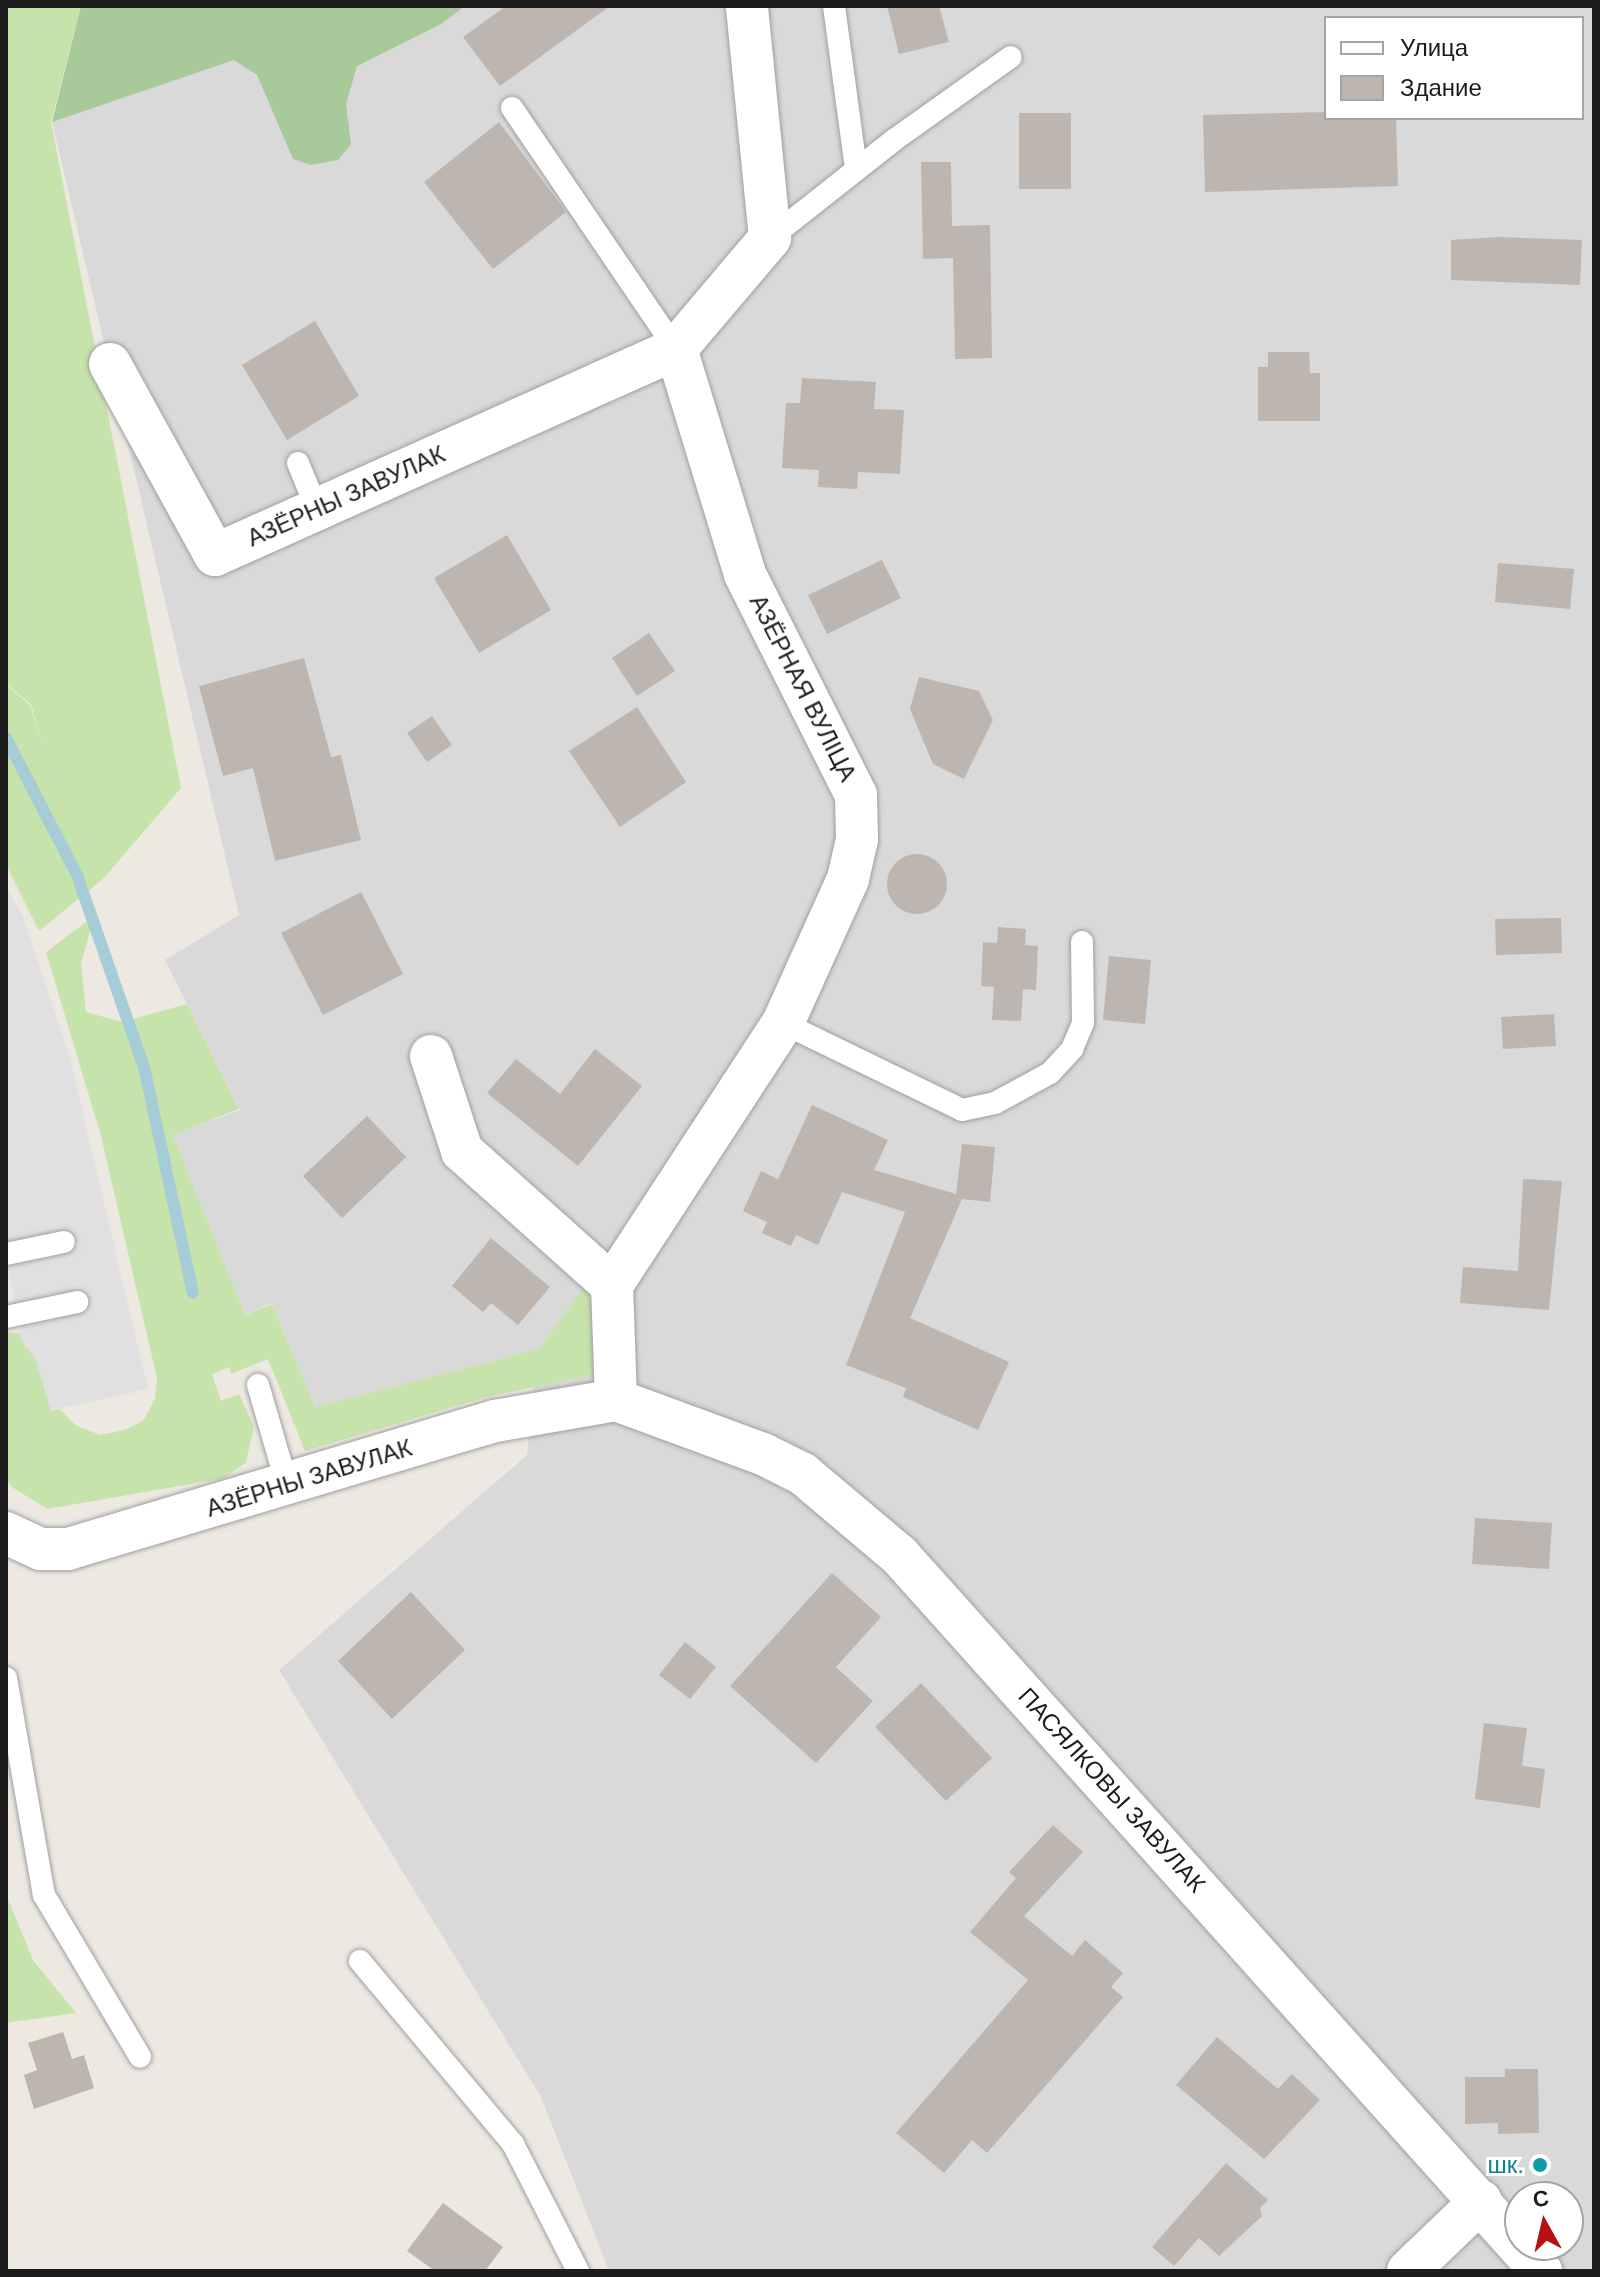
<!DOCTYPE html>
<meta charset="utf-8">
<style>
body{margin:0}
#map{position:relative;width:1600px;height:2277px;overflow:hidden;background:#ede9e2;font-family:Arial,sans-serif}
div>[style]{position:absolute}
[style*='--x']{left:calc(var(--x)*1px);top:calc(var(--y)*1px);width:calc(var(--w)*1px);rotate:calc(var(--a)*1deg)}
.residential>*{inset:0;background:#dad9d9}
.grass>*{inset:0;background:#c7e3ac}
.forest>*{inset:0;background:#a8c99a}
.parking>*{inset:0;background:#e0e0e0}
.stream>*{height:12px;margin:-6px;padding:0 6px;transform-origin:6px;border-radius:6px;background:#a6ccd7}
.building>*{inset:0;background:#bdb5af}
.round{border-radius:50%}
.roads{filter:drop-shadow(0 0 2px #a0a0a0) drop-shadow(0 0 2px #a0a0a0)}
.service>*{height:22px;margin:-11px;padding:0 11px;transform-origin:11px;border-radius:11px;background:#fff}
.minor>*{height:42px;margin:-21px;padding:0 21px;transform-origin:21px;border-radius:21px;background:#fff}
.dots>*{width:22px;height:22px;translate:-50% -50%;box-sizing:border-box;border:4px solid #fff;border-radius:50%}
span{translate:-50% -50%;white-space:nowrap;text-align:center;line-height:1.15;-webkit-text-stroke:6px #fff;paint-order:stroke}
.street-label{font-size:24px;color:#1c1c1c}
.culture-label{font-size:24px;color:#0d838f}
.right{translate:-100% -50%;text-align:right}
.frame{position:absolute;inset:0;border:8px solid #1c1c1c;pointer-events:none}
.legend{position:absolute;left:1324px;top:16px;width:260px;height:104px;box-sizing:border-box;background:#fff;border:2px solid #a4a4a4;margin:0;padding:10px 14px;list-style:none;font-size:24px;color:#1c1c1c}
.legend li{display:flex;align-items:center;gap:16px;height:40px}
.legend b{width:40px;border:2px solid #a4a4a4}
.north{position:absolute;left:1504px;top:2181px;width:80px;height:80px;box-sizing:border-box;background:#fff;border:2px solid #a4a4a4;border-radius:50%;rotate:352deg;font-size:22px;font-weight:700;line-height:32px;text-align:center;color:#1c1c1c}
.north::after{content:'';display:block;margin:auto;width:28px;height:36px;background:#b71111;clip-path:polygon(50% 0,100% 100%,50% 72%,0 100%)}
</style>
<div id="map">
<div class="residential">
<i style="clip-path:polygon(evenodd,375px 6px,1594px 6px,1594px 2271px,609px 2271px,541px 2097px,279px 1670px,527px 1455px,537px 1354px,315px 1408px,272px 1303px,244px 1315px,171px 1135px,240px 1110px,165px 960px,239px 915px,52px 122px,375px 6px,1326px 18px,1582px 18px,1582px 118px,1326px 118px,1326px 18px,375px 6px,1520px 2197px,1568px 2197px,1568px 2245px,1520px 2245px,1520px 2197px)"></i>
</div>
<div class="grass">
<i style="clip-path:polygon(6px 6px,81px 6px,51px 122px,181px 788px,104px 878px,39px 931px,6px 865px,6px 685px,30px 705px,42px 744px,31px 704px,6px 684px)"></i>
<i style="clip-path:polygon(94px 916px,81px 964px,86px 1012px,122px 1022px,187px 1004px,239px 1109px,173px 1135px,245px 1315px,272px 1304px,315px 1407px,539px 1349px,586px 1284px,606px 1346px,603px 1363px,588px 1376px,486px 1397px,305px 1451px,268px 1359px,231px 1374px,229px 1367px,212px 1374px,221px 1401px,239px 1394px,254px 1427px,246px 1462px,225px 1478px,48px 1509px,13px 1488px,6px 1479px,6px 1332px,27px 1334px,57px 1406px,75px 1425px,100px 1435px,124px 1430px,143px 1421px,155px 1399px,157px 1378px,101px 1136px,46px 952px)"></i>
<i style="clip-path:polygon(6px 1894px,33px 1960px,76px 2013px,6px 2023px)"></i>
</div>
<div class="forest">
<i style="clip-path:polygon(81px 6px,465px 6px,441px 24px,357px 66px,346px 104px,351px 144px,338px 160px,310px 165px,293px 159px,257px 75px,234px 60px,52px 122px)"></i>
</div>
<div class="parking">
<i style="clip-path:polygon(6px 886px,24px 919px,69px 1054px,148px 1389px,51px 1411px,35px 1358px,22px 1342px,6px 1257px)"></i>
</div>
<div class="stream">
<i style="--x:6;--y:738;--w:154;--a:62.6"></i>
<i style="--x:77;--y:875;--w:203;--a:70.8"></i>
<i style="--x:144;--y:1067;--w:231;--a:77.8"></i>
</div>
<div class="building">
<i style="clip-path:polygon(506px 6px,610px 6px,500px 86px,463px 37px)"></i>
<i style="clip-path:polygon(887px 6px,939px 6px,949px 42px,899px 54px)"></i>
<i style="clip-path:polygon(1326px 112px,1326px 118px,1396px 118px,1398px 186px,1205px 192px,1203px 115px)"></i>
<i style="clip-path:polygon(1019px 113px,1071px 113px,1071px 189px,1019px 189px)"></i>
<i style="clip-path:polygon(499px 122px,566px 212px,493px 269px,424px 182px)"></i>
<i style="clip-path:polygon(921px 162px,951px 162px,952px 226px,990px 225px,992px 358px,955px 359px,953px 258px,923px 259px)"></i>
<i style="clip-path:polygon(1498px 237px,1582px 240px,1580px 285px,1451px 280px,1451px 240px)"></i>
<i style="clip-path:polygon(315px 321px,359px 396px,287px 440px,242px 365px)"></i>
<i style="clip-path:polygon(1268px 352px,1309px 352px,1310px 373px,1320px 373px,1320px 421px,1258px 421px,1258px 367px,1268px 367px)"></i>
<i style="clip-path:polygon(802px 378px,876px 382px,874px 409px,904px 410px,900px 474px,858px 472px,857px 489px,818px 487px,819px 470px,782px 468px,786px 403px,800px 403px)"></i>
<i style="clip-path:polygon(507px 535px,551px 610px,479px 653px,434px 578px)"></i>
<i style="clip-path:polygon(882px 560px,901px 598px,827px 634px,808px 595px)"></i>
<i style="clip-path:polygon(1498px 563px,1574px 569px,1570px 609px,1495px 602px)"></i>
<i style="clip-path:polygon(649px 633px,675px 671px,637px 696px,612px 658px)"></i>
<i style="clip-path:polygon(304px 658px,331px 757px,341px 755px,361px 840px,275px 861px,253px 768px,223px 776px,199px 686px)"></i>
<i style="clip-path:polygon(919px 677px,979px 691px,993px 720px,964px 779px,933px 764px,910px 709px)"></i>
<i style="clip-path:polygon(637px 707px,686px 782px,620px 827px,569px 751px)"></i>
<i style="clip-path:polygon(432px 716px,452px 745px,427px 762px,407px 733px)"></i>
<i class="round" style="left:887px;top:854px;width:60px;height:60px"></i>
<i style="clip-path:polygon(361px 892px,403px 974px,323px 1015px,281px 933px)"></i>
<i style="clip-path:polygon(1561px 918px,1562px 953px,1496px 955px,1495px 919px)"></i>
<i style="clip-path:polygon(998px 927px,1026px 929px,1025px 945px,1038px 946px,1036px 990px,1023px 989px,1021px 1021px,992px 1020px,994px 987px,981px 986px,983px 942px,997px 943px)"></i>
<i style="clip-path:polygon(1109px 956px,1151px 960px,1145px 1024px,1103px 1020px)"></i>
<i style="clip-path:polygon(1554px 1014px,1556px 1046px,1503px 1049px,1501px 1017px)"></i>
<i style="clip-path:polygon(595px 1049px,642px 1086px,578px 1166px,487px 1093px,516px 1059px,560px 1094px)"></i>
<i style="clip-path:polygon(812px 1105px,888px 1140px,874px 1170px,956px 1194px,962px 1144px,995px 1147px,990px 1202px,962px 1199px,910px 1318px,1009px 1362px,978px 1430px,903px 1397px,906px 1388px,846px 1365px,905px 1212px,842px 1192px,818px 1245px,796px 1235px,791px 1246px,762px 1233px,767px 1222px,743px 1211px,761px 1171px,778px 1179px)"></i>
<i style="clip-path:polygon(367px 1116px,406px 1157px,342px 1218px,303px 1176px)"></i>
<i style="clip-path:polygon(1523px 1179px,1562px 1181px,1549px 1310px,1460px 1303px,1463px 1267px,1518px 1271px)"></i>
<i style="clip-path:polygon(491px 1238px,550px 1287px,518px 1325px,491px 1303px,483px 1312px,452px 1286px)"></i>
<i style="clip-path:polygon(1475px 1518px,1552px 1523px,1549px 1569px,1472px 1564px)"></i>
<i style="clip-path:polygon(832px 1573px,881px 1617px,836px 1667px,873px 1701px,816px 1763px,730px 1686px)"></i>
<i style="clip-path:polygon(411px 1592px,465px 1650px,392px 1719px,338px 1661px)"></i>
<i style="clip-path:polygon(685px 1642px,716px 1667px,690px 1699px,659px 1675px)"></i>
<i style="clip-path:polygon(921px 1683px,992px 1758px,946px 1801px,875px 1727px)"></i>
<i style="clip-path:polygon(1484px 1723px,1527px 1728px,1522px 1766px,1545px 1769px,1540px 1808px,1475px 1799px)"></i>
<i style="clip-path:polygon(1053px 1825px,1083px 1852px,1024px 1916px,1072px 1956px,1085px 1940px,1123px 1973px,1111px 1987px,1123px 1997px,987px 2153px,972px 2140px,944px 2173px,896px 2133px,1028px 1980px,970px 1932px,1016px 1878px,1009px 1872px)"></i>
<i style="clip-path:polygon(63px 2032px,72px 2059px,84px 2055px,94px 2088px,34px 2109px,24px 2075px,37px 2070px,28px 2043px)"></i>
<i style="clip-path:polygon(1217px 2037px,1278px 2089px,1292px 2074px,1320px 2100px,1264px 2159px,1176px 2085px)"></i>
<i style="clip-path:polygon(1505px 2069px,1538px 2069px,1539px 2133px,1498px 2134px,1498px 2123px,1465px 2124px,1465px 2077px,1505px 2077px)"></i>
<i style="clip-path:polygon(1226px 2163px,1268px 2200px,1260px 2208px,1262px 2216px,1219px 2256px,1199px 2238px,1174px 2266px,1152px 2247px)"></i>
<i style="clip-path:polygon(443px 2203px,503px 2247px,485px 2271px,435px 2271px,407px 2251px)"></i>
</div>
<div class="roads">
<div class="service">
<i style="--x:834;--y:6;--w:164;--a:82.3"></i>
<i style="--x:512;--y:108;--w:292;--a:55.8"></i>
<i style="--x:770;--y:238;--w:158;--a:-38.3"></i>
<i style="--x:894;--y:140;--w:143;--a:-35.4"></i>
<i style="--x:298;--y:463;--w:50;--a:67.6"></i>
<i style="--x:783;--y:1023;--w:199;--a:25.9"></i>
<i style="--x:962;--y:1110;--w:34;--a:-12"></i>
<i style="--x:995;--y:1103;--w:63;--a:-28.6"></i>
<i style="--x:1050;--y:1073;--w:33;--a:-47"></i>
<i style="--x:1072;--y:1049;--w:28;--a:-67"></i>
<i style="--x:1083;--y:1023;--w:81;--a:-90.7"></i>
<i style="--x:6;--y:1254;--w:59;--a:-11.7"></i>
<i style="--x:6;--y:1317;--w:73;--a:-11.9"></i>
<i style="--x:258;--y:1385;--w:104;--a:73.8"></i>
<i style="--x:6;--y:1678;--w:220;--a:80.1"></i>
<i style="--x:44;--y:1895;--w:188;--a:59.3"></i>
<i style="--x:360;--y:1961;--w:239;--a:50.1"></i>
<i style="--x:513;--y:2144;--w:143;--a:62.9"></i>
</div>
<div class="minor">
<i style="--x:110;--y:364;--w:218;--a:61.2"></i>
<i style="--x:215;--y:555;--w:505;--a:-24.08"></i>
<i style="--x:431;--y:1056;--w:100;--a:71.9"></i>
<i style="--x:462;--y:1151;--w:201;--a:41.8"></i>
<i style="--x:616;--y:1400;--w:115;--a:-92"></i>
<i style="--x:612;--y:1285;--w:313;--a:-56.9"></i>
<i style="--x:783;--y:1023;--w:158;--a:-65.7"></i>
<i style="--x:848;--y:879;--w:41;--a:-77.3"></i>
<i style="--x:857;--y:839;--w:44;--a:-91.3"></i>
<i style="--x:856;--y:795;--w:247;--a:-116.7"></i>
<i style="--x:745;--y:574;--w:235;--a:-107"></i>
<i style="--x:676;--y:349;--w:145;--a:-49.7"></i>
<i style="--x:770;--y:238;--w:233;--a:-95.7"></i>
<i style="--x:6;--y:1533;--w:38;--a:25"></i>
<i style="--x:41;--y:1549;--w:27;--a:0"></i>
<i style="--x:68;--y:1549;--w:446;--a:-16.7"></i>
<i style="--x:495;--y:1421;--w:123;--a:-9.8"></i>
<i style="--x:616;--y:1400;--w:157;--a:20.2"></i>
<i style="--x:763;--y:1454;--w:45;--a:26.6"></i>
<i style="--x:803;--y:1474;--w:126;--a:40.2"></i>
<i style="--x:899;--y:1555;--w:962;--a:48.12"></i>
<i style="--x:1408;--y:2271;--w:101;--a:-43.8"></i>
</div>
</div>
<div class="dots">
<i style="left:1540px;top:2165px;background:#0f9aa8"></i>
</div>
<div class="street-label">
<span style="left:346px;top:496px;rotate:-24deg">АЗЁРНЫ ЗАВУЛАК</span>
<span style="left:803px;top:688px;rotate:63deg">АЗЁРНАЯ ВУЛІЦА</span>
<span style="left:309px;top:1478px;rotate:-17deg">АЗЁРНЫ ЗАВУЛАК</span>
<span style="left:1112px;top:1790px;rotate:48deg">ПАСЯЛКОВЫ ЗАВУЛАК</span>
</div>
<div class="culture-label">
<span class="right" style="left:1524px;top:2165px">шк.</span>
</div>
<div class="frame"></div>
<ul class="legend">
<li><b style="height:10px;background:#fff"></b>Улица</li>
<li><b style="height:22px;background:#bdb5af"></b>Здание</li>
</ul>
<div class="north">С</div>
</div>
